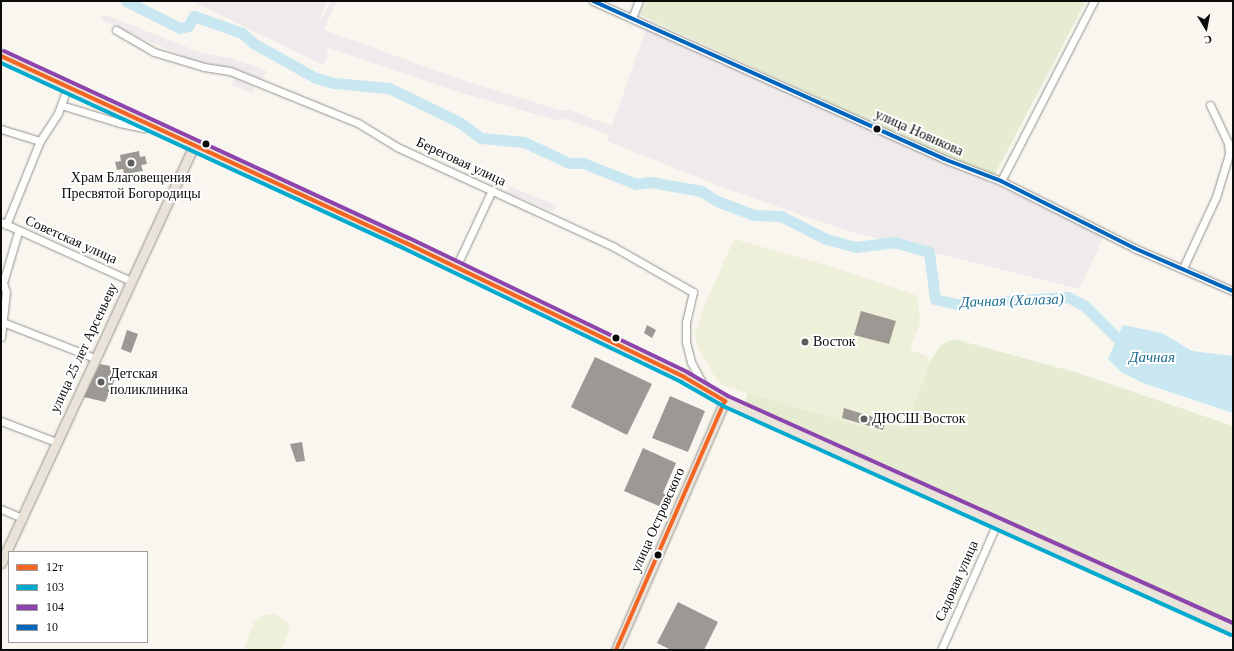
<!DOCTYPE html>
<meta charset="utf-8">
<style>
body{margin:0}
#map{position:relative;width:1234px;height:651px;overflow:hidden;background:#f9f6ef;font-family:Georgia,serif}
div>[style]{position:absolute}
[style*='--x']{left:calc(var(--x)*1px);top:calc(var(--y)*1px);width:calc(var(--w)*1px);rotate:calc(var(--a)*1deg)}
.industrial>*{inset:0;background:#efeaec}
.green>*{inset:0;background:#e5ecd1}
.pitch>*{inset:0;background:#eef0da}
.water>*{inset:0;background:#c9e7f0}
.river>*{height:11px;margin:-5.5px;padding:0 5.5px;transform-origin:5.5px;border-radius:5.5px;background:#c9e7f0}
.building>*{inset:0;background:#9c9995}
.roads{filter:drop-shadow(0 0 1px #92918e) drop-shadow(0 0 1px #92918e)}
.minor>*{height:7px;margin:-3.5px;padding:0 3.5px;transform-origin:3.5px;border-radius:3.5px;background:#fefefd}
.major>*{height:9px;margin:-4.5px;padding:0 4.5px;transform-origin:4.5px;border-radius:4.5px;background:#eae3d9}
.bus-1>*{height:4px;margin:-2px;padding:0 2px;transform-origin:2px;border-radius:2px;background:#f26522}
.bus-2>*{height:4px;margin:-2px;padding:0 2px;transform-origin:2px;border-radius:2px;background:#00a9ce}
.bus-3>*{height:4px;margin:-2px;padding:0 2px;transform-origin:2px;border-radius:2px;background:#8e44ad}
.bus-4>*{height:4px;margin:-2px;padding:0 2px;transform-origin:2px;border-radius:2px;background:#0065bd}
.dots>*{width:11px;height:11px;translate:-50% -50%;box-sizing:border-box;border:2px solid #fff;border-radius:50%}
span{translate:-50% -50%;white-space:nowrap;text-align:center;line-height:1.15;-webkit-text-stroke:4px #fff;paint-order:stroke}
.street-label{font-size:14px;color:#0b0b0b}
.poi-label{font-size:14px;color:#0b0b0b}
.left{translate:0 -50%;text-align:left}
.water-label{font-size:15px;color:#206e91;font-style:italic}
.frame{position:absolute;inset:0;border:2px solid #0b0b0b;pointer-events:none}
.legend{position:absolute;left:8px;top:551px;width:140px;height:92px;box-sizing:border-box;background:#fff;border:1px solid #9d9d9d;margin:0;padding:5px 7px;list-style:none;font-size:12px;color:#0b0b0b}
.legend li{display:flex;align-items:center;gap:8px;height:20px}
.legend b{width:20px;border:1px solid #9d9d9d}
.north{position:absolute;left:1186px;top:8px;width:40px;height:40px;-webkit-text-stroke:3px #fff;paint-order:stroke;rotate:170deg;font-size:11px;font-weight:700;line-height:16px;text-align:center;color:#0b0b0b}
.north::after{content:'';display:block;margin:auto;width:14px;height:18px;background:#0b0b0b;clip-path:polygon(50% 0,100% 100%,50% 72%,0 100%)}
</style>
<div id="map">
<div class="industrial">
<i style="clip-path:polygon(192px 1px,327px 1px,316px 29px,331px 1px,336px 1px,324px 30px,462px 80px,560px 110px,570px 110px,612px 126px,646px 29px,762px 76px,1104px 236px,1079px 289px,851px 232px,727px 189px,607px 141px,609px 135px,565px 119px,556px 120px,455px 91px,327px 47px,328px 57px,323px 65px)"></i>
<i style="clip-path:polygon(103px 14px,199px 52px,234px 59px,266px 70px,263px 79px,229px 67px,194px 61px,101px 20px)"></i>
<i style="clip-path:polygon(235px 78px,254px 87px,252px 93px,232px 85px)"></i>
<i style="clip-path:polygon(509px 186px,556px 205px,554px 212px,506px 192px)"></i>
</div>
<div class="green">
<i style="clip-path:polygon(646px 1px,1086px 1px,993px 178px,640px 15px)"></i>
<i style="clip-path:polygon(954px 339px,1075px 372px,1233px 426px,1233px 624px,745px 404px,747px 393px,883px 432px,886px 423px,908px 420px,930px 362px,941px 345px)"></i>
</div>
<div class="pitch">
<i style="clip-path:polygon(734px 239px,826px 265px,918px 296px,920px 323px,910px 350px,927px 356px,930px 362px,906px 429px,887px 423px,883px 432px,726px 387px,716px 379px,698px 348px,694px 329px,698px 328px,702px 311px)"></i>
<i style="clip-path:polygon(273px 614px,285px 619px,290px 627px,282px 650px,244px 650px,254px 622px,264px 615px)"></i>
</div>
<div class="water">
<i style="clip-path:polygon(1123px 325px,1162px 333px,1192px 351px,1233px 356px,1233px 413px,1143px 383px,1121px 372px,1108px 359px)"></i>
</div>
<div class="river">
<i style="--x:126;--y:1;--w:60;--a:26.6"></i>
<i style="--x:180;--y:28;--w:8;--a:-14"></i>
<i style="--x:188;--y:26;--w:12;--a:-59"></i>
<i style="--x:194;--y:16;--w:51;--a:19.5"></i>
<i style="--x:242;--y:33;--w:15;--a:42"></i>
<i style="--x:253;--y:43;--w:72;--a:29.1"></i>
<i style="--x:316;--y:78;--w:19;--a:16"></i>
<i style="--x:334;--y:83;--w:55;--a:5.2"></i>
<i style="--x:389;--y:88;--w:78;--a:25.9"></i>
<i style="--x:459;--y:122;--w:27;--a:36"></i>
<i style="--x:481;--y:138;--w:43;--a:5.3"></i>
<i style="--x:524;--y:142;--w:50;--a:25"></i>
<i style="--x:569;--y:163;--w:14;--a:0"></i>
<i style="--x:583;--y:163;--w:57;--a:21.6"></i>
<i style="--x:636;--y:184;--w:15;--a:-8"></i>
<i style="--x:651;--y:182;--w:51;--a:10.2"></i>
<i style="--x:701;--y:191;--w:19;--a:32"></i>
<i style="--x:717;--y:201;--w:39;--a:21"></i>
<i style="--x:753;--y:215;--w:28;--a:2"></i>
<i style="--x:781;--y:216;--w:51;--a:27.1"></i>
<i style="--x:826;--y:239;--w:30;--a:15"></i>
<i style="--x:855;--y:247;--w:39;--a:-7"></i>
<i style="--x:894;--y:242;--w:36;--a:16"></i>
<i style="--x:929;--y:252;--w:47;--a:82.7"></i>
<i style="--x:935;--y:299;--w:23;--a:13"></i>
<i style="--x:957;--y:304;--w:111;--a:-3.6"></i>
<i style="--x:1068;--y:297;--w:19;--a:28"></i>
<i style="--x:1085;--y:306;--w:44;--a:45"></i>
<i style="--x:1116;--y:337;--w:14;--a:12"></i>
</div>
<div class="building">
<i style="clip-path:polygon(139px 151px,140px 157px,145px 156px,147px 164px,141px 165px,143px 171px,124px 174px,123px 169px,117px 170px,115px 162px,121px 161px,120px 155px)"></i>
<i style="clip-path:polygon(861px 311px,896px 321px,889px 344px,854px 335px)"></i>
<i style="clip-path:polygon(647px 325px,656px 330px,652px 338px,644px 333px)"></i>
<i style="clip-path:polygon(127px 330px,138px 334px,131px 353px,121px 349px)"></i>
<i style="clip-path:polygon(595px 357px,652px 384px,627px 435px,571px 407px)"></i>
<i style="clip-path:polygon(100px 364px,120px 368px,105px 402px,84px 397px)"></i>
<i style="clip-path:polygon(670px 396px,705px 411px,688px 452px,652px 438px)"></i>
<i style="clip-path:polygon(844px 408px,886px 421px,883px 430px,842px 418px)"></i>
<i style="clip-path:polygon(302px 442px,305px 461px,296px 462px,290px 444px)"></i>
<i style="clip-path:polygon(643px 448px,676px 463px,663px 493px,666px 495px,661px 507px,624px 491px)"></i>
<i style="clip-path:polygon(678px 602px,718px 622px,704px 650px,671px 650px,657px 643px)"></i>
</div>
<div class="roads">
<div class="minor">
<i style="--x:593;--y:1;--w:385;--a:24.2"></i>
<i style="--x:944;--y:159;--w:61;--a:21.1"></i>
<i style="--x:1001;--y:181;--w:149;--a:26.7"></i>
<i style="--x:1134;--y:248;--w:108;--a:23.5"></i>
<i style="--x:632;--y:18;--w:18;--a:-68"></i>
<i style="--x:116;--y:30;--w:44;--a:30.1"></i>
<i style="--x:154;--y:52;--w:52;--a:16.7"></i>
<i style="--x:204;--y:67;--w:26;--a:9"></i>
<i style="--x:230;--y:71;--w:138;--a:22.1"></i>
<i style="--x:358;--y:123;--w:46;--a:31.6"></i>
<i style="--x:397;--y:147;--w:239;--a:24.7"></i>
<i style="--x:614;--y:247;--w:91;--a:29.7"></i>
<i style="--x:693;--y:292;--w:31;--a:103"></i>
<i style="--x:686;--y:322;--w:20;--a:90"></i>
<i style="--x:686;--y:342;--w:21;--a:76"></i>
<i style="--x:691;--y:362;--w:32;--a:62"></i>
<i style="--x:61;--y:105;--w:62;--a:17"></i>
<i style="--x:120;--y:123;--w:24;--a:12"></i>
<i style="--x:143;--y:128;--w:10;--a:-11"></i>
<i style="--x:1;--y:129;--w:41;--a:17.1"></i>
<i style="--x:1001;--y:181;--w:203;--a:-62.7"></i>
<i style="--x:1;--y:222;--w:143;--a:24.4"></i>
<i style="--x:6;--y:225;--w:91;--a:-68"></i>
<i style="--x:40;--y:141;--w:33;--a:-57"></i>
<i style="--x:58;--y:113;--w:29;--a:-70"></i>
<i style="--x:456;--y:267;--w:85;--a:-64.9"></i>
<i style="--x:1183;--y:268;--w:78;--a:-65.1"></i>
<i style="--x:1216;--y:197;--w:45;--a:-73.2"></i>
<i style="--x:1229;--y:154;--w:11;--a:-95"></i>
<i style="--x:1228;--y:143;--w:42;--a:-115.3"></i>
<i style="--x:5;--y:323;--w:97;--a:21.3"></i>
<i style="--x:1;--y:337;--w:45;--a:-83.7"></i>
<i style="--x:6;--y:292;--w:9;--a:-108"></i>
<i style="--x:3;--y:283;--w:53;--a:-73.6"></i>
<i style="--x:1;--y:421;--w:59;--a:20.9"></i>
<i style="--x:1;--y:509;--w:23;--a:23"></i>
<i style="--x:941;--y:650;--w:139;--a:-66.2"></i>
</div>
<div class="major">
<i style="--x:1;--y:56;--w:446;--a:24.8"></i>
<i style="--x:406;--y:243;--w:309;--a:25.7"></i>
<i style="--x:684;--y:377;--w:48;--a:30.3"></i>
<i style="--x:725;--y:401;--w:557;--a:24.27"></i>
<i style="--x:1;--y:563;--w:460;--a:-65.2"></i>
<i style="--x:616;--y:650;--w:272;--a:-66.4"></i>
</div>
</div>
<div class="bus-1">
<i style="--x:1;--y:56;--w:446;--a:24.8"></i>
<i style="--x:406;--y:243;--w:309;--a:25.7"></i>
<i style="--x:684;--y:377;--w:48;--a:30.3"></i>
<i style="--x:616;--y:650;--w:272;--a:-66.4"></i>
</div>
<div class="bus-2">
<i style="--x:1;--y:63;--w:443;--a:24.7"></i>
<i style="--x:403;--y:248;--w:309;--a:25.7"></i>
<i style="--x:681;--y:382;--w:48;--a:29.7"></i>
<i style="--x:723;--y:406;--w:557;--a:24.27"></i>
</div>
<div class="bus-3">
<i style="--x:4;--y:51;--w:446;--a:24.8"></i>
<i style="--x:409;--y:238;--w:309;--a:25.7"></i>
<i style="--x:687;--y:372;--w:48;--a:30.3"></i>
<i style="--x:728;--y:396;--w:554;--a:24.2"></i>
</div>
<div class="bus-4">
<i style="--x:593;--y:1;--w:385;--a:24.2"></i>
<i style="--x:944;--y:159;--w:61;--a:21.1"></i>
<i style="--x:1001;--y:181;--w:149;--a:26.7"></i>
<i style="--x:1134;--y:248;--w:108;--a:23.5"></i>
</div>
<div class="dots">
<i style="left:877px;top:129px;background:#0b0b0b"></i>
<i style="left:206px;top:144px;background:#0b0b0b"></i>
<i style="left:131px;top:163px;background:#5e5d5b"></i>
<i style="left:616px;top:338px;background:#0b0b0b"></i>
<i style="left:805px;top:342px;background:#5e5d5b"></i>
<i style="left:101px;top:382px;background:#5e5d5b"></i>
<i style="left:864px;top:419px;background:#5e5d5b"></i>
<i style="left:658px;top:555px;background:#0b0b0b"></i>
</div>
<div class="street-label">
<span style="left:919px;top:133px;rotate:24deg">улица Новикова</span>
<span style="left:461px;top:162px;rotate:25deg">Береговая улица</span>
<span style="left:71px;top:240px;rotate:24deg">Советская улица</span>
<span style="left:84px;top:348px;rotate:-65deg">улица 25 лет Арсеньеву</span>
<span style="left:658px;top:520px;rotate:-66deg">улица Островского</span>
<span style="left:957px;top:581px;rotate:-66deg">Садовая улица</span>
</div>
<div class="poi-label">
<span style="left:131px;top:186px">Храм Благовещения<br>Пресвятой Богородицы</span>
<span class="left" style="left:813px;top:342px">Восток</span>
<span class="left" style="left:110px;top:382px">Детская<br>поликлиника</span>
<span class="left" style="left:872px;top:419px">ДЮСШ Восток</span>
</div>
<div class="water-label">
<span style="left:1012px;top:301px;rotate:-2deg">Дачная (Халаза)</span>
<span style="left:1152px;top:358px">Дачная</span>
</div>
<div class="frame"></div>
<ul class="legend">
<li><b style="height:5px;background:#f26522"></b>12т</li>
<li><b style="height:5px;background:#00a9ce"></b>103</li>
<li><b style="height:5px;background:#8e44ad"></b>104</li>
<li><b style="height:5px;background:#0065bd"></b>10</li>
</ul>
<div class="north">С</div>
</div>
